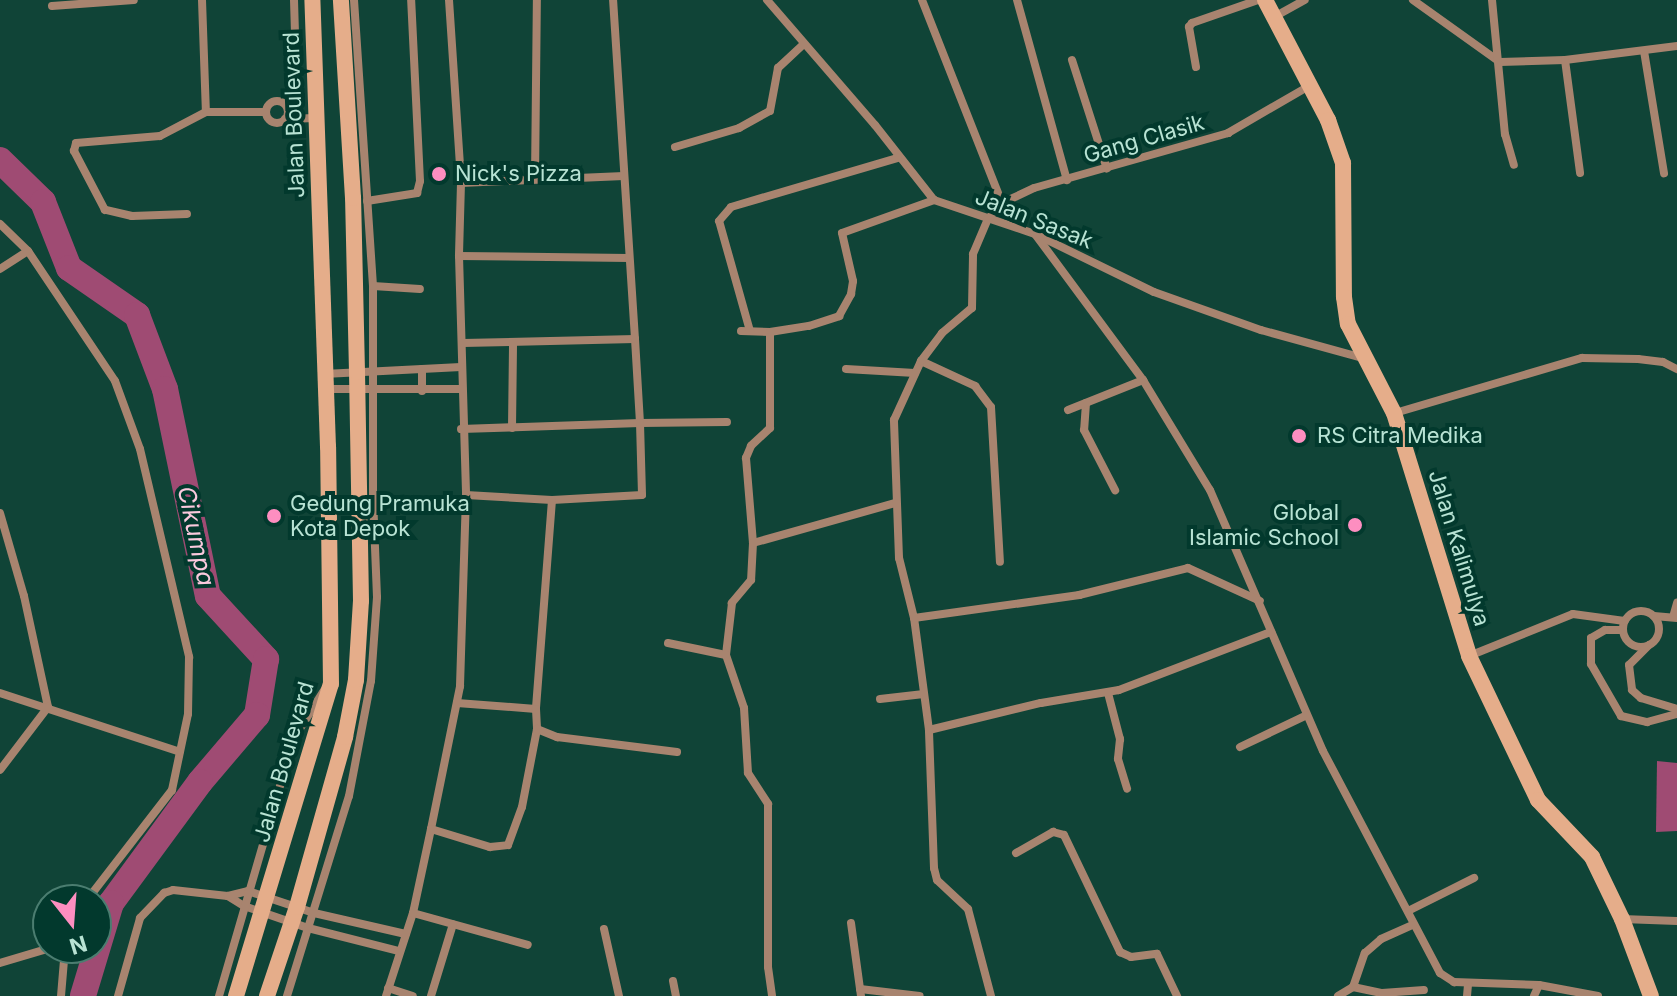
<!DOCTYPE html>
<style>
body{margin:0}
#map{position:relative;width:1677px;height:996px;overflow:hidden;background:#104437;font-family:Inter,sans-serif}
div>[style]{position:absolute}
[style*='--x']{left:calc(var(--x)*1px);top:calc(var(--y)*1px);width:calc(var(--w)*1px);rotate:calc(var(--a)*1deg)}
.water>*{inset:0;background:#9f4b73}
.river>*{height:26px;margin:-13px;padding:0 13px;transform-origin:13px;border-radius:13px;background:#9f4b73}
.street>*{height:8px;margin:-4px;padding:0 4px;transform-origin:4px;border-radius:4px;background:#a8846f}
.street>.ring{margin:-4px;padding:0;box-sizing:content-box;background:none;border:8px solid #a8846f;border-radius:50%}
.secondary>*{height:16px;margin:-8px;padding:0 8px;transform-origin:8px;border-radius:8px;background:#e5ad8a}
.dots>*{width:22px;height:22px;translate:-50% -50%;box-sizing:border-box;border:4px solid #02392d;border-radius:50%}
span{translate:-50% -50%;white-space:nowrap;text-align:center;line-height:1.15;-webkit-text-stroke:8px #02392d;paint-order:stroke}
.street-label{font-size:22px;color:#b8e3d4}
.poi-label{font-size:22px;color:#b8e3d4}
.left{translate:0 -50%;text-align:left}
.right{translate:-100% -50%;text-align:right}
.water-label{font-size:24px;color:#fac9dd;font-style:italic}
.north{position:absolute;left:32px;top:884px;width:80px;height:80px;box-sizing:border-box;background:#02392d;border:2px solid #4b7d70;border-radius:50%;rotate:163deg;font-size:22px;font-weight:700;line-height:32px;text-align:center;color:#b8e3d4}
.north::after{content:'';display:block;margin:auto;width:28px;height:36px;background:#fd8ec0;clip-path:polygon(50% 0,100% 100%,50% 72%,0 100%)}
</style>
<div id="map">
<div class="water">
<i style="clip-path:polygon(1657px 761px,1677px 763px,1677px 831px,1656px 832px)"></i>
</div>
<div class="river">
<i style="--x:0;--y:160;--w:60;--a:44.3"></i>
<i style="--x:43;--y:202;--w:71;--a:68.5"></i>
<i style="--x:69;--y:268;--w:83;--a:34.7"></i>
<i style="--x:137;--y:315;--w:79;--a:69.3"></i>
<i style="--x:165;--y:389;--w:211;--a:78.3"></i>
<i style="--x:208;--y:596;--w:86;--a:47.4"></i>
<i style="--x:266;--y:659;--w:57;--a:99.1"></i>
<i style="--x:257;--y:715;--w:88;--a:130.4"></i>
<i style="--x:200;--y:782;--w:150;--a:126.3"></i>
<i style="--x:111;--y:903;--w:97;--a:106.8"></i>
</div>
<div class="street">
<i style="--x:202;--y:0;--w:112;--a:88"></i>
<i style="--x:294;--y:0;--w:102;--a:88.3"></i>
<i style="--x:449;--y:0;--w:183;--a:86.2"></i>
<i style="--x:461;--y:183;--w:73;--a:91.6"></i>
<i style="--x:459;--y:256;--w:170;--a:0.7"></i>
<i style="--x:767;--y:0;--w:165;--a:49.2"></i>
<i style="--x:875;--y:125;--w:95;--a:51.8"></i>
<i style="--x:934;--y:200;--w:107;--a:18.6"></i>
<i style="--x:1035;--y:234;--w:132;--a:26"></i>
<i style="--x:1154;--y:292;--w:114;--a:19.6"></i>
<i style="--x:1261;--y:330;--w:106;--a:15.4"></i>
<i style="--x:922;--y:0;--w:218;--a:68.5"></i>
<i style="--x:1017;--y:0;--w:187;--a:74.5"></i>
<i style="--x:1413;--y:0;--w:107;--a:35.5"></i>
<i style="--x:1500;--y:62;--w:65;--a:-1.8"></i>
<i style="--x:1565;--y:60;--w:113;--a:-7.1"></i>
<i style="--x:1492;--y:0;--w:135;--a:84.5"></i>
<i style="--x:1505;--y:134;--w:32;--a:74"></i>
<i style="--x:52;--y:6;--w:82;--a:-4.2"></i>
<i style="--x:1274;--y:17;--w:35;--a:-29"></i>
<i style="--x:1644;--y:51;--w:124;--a:80.7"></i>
<i style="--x:1072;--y:60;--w:114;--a:72.2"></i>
<i style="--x:1565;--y:60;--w:114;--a:82.4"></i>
<i style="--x:1196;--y:67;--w:41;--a:-99.9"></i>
<i style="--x:1189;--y:27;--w:5;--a:-53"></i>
<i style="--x:1192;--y:23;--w:70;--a:-19.2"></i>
<i class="ring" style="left:266px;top:101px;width:14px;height:14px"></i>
<i style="--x:285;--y:119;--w:31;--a:-2"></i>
<i style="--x:675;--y:147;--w:67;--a:-16.5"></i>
<i style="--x:739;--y:128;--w:35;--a:-29"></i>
<i style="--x:770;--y:111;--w:44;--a:-79.5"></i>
<i style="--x:778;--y:68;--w:35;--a:-43"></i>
<i style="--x:535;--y:179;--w:179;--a:-89.4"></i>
<i style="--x:461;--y:183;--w:163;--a:-2.5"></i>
<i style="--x:367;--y:201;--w:51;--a:-9.1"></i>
<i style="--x:417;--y:193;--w:12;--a:-76"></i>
<i style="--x:420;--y:181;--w:181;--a:-92.8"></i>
<i style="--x:187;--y:214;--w:55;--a:177.9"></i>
<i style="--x:132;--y:216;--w:28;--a:-167"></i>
<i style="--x:105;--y:210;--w:67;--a:-117.7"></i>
<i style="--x:74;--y:151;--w:8;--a:-76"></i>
<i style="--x:76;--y:143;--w:84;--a:-4.8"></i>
<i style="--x:160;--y:136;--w:52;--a:-27.6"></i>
<i style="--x:206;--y:112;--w:60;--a:0"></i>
<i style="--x:0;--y:224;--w:39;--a:44"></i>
<i style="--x:28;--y:251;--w:156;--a:56.2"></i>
<i style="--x:115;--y:381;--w:72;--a:69.8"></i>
<i style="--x:140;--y:449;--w:214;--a:76.7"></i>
<i style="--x:189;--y:657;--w:57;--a:91"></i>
<i style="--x:188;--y:714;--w:78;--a:101.9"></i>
<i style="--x:172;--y:790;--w:139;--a:127.7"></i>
<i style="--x:1035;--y:234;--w:182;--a:53.5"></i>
<i style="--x:1143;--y:380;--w:129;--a:58.7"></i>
<i style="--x:1210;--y:490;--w:284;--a:66.6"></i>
<i style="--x:1323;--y:751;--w:251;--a:62.2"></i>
<i style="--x:1440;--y:973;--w:17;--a:33"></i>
<i style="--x:1454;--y:982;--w:85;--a:2"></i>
<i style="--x:1539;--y:985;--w:60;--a:10.6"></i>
<i style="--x:459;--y:256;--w:239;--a:88.3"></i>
<i style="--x:0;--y:269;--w:33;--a:-33"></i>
<i style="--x:373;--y:286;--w:47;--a:3.7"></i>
<i style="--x:741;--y:331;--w:29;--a:2"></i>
<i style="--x:770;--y:332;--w:39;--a:-9"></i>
<i style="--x:809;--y:326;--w:32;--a:-18"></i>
<i style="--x:839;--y:316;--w:25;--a:-61"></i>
<i style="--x:851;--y:294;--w:13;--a:-81"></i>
<i style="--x:853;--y:281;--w:49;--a:-102.9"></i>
<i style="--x:842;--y:233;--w:98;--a:-19.7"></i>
<i style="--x:750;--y:331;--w:114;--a:-105.7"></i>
<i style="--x:719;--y:221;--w:18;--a:-49"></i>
<i style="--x:731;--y:207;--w:174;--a:-16.4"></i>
<i style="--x:770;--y:332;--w:96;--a:90"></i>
<i style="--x:770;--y:428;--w:26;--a:137"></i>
<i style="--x:751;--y:446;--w:13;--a:113"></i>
<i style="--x:746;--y:458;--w:85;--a:85.3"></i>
<i style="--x:753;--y:543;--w:37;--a:93"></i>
<i style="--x:751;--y:580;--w:30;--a:130"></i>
<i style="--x:732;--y:603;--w:52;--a:96.6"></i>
<i style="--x:726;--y:655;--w:56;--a:71.2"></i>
<i style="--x:744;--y:708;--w:65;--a:86.5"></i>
<i style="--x:748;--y:773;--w:37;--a:57"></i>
<i style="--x:768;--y:804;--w:163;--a:90"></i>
<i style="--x:768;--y:967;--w:29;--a:82"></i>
<i style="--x:635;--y:339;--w:84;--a:86.6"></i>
<i style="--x:640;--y:423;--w:87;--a:-0.7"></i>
<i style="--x:463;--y:343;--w:172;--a:-1.3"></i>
<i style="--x:635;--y:339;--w:340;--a:-93.7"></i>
<i style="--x:921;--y:361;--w:60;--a:24.8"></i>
<i style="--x:975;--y:386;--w:26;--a:53"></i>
<i style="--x:991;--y:407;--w:155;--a:86.7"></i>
<i style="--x:422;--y:369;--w:22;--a:90"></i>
<i style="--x:846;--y:369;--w:69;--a:3.3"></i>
<i style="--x:324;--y:374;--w:137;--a:-2.9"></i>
<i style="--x:327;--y:389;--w:135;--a:0"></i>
<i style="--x:1086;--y:403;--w:27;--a:94"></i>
<i style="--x:1084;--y:430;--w:68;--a:62.7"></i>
<i style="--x:1068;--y:410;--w:81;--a:-21.8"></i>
<i style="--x:1395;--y:413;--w:195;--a:-16.4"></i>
<i style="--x:1582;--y:358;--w:56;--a:1"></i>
<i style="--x:1638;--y:359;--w:25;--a:7"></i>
<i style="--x:1663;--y:362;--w:16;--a:27"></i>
<i style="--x:512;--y:428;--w:85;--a:-89.3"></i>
<i style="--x:461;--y:429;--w:179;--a:-1.9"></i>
<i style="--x:640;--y:423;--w:72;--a:88.4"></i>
<i style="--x:642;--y:495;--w:90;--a:176.8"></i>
<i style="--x:0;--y:513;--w:86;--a:73.9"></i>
<i style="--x:24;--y:596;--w:114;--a:77.8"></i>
<i style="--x:48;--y:707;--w:79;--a:127.3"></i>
<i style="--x:753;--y:543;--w:148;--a:-15.7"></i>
<i class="ring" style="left:1623px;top:611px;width:28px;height:28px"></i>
<i style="--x:1654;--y:616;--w:23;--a:5"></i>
<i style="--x:1673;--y:617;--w:15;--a:-74"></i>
<i style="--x:914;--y:618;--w:167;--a:-7.9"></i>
<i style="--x:1079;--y:595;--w:112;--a:-13.9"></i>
<i style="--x:1188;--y:568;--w:79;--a:24.6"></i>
<i style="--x:1623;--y:630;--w:18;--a:180"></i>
<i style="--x:1605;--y:630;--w:16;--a:150"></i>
<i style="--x:1591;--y:638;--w:26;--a:90"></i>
<i style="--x:1591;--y:664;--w:60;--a:60"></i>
<i style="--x:1621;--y:716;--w:27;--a:13"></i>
<i style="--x:1647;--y:722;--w:31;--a:-15"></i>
<i style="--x:668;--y:643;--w:59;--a:11.7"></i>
<i style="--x:1649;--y:645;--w:28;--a:135"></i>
<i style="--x:1629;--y:665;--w:25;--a:83"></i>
<i style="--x:1632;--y:690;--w:12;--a:42"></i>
<i style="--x:1641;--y:698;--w:38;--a:17"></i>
<i style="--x:1469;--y:656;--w:112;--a:-22"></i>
<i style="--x:1573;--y:614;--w:52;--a:7.7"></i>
<i style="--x:0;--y:693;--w:189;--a:18.1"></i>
<i style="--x:1108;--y:693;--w:48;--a:75.4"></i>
<i style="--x:1120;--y:739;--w:20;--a:96"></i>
<i style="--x:1118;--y:759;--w:31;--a:73"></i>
<i style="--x:880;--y:699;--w:44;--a:-6.5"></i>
<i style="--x:457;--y:703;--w:79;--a:4.3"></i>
<i style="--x:929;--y:730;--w:115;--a:-13.6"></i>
<i style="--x:1041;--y:703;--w:79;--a:-9.5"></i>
<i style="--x:1119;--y:690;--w:163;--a:-20.9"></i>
<i style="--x:1240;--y:747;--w:74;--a:-25.5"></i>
<i style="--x:431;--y:829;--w:146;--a:-78.5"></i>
<i style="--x:460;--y:686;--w:191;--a:-88.2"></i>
<i style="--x:466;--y:495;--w:86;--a:3.3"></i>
<i style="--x:552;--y:500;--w:210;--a:94.4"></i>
<i style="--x:536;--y:709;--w:20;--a:87"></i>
<i style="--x:1016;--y:853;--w:43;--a:-29.6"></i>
<i style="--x:1053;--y:832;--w:11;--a:15"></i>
<i style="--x:1064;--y:835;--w:130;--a:64.4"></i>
<i style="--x:1120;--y:952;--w:12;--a:24"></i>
<i style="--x:1131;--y:957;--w:26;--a:-7"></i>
<i style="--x:1157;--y:954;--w:47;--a:64.5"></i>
<i style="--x:228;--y:896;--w:19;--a:32"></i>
<i style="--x:244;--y:906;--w:68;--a:19"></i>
<i style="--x:308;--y:928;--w:94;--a:14.2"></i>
<i style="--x:1408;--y:911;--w:74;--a:-26.6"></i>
<i style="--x:413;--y:913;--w:119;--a:15.5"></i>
<i style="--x:1622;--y:919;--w:55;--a:2.1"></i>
<i style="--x:851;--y:923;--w:74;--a:82.2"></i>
<i style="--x:604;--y:929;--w:69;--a:77.4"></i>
<i style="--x:0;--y:963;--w:52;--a:-16.7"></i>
<i style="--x:673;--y:981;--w:15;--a:79"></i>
<i style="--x:1353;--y:987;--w:30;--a:12"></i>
<i style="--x:1382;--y:993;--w:42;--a:-4.1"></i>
<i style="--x:388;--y:988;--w:26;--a:18"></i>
<i style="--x:860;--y:989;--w:60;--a:6.7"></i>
<i style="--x:61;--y:996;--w:48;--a:-85.2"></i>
<i style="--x:118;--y:996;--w:81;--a:-74.2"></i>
<i style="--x:140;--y:918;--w:35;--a:-46"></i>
<i style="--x:164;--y:893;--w:9;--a:-18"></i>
<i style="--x:173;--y:890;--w:55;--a:6.2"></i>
<i style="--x:228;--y:896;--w:21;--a:-14"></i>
<i style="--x:248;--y:891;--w:70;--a:18.4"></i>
<i style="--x:314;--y:913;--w:94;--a:12.9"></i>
<i style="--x:219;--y:996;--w:269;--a:-73.8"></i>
<i style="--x:294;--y:738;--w:58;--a:-57.7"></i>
<i style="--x:287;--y:996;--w:209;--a:-72.8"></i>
<i style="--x:349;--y:796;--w:117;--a:-79.2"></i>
<i style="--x:371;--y:681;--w:84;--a:-85.9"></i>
<i style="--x:377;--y:597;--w:99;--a:-92.3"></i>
<i style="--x:373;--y:498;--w:212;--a:-90"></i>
<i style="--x:373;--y:286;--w:287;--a:-93.8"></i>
<i style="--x:386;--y:996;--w:87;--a:-72"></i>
<i style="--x:413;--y:913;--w:86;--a:-77.9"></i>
<i style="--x:431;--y:829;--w:62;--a:17"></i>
<i style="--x:490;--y:847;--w:18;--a:-6"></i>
<i style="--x:508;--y:845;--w:40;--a:-69.8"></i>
<i style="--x:522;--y:807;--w:79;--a:-79.1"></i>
<i style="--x:537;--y:729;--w:22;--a:22"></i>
<i style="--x:557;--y:737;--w:121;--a:7.1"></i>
<i style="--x:431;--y:996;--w:75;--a:-73"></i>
<i style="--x:991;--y:996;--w:90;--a:-104.8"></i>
<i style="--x:968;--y:909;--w:42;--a:-136.9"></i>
<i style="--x:937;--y:880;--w:12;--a:-104"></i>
<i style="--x:934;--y:868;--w:138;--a:-92.1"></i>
<i style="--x:929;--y:730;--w:113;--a:-97.6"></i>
<i style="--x:914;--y:618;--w:62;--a:-104"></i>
<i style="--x:899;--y:558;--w:138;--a:-92.1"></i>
<i style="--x:894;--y:420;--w:65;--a:-65.4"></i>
<i style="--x:921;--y:361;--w:35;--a:-53"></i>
<i style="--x:942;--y:333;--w:39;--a:-40"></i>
<i style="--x:972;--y:308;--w:54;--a:-88.9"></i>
<i style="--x:973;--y:254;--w:38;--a:-67"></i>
<i style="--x:988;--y:219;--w:21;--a:-49"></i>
<i style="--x:1002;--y:203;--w:35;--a:-25"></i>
<i style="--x:1034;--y:188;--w:202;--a:-15.8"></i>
<i style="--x:1228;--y:133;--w:94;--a:-30.1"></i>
<i style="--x:1338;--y:996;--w:17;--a:-31"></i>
<i style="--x:1353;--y:987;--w:36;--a:-71"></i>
<i style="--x:1365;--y:953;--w:21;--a:-41"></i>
<i style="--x:1381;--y:939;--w:34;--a:-24"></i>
<i style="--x:1467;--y:996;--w:12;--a:-85"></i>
<i style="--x:1534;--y:996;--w:12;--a:-66"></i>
</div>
<div class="secondary">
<i style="--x:1265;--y:0;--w:136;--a:62.3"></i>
<i style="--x:1328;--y:120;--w:46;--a:70.8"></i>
<i style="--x:1343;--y:163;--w:134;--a:89.6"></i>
<i style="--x:1344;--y:297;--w:27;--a:82"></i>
<i style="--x:1348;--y:324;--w:100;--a:62.7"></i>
<i style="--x:1394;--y:413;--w:254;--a:72.8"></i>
<i style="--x:1469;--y:656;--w:160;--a:64.4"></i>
<i style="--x:1538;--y:800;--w:79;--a:46.5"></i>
<i style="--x:1592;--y:857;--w:69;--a:64.2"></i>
<i style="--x:1622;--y:919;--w:82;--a:69.4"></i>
<i style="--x:236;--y:996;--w:326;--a:-73.1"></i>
<i style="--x:331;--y:684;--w:237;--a:-90.7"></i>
<i style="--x:328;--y:447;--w:447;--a:-92"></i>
<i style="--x:267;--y:996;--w:94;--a:-71.4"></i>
<i style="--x:297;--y:907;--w:177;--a:-74.2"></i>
<i style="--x:345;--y:737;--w:58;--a:-79.1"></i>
<i style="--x:356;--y:680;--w:79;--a:-86.4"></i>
<i style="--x:361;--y:601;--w:229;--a:-91"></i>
<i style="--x:357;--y:372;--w:174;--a:-91.3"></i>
<i style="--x:353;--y:198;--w:198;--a:-93.5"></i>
</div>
<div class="dots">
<i style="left:439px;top:174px;background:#fd8ec0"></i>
<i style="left:1299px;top:436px;background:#fd8ec0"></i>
<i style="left:274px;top:516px;background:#fd8ec0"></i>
<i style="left:1355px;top:525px;background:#fd8ec0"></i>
</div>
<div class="street-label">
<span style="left:294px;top:115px;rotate:-92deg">Jalan Boulevard</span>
<span style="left:1144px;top:139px;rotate:-16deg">Gang Clasik</span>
<span style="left:1034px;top:219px;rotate:22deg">Jalan Sasak</span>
<span style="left:1459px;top:548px;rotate:73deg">Jalan Kalimulya</span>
<span style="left:284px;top:762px;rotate:-74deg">Jalan Boulevard</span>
</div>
<div class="poi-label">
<span class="left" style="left:455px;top:174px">Nick's Pizza</span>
<span class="left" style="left:1317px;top:436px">RS Citra Medika</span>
<span class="left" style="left:290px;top:516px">Gedung Pramuka<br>Kota Depok</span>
<span class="right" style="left:1339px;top:525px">Global<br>Islamic School</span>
</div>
<div class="water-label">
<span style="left:196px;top:536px;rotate:78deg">Cikumpa</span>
</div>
<div class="north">N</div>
</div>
